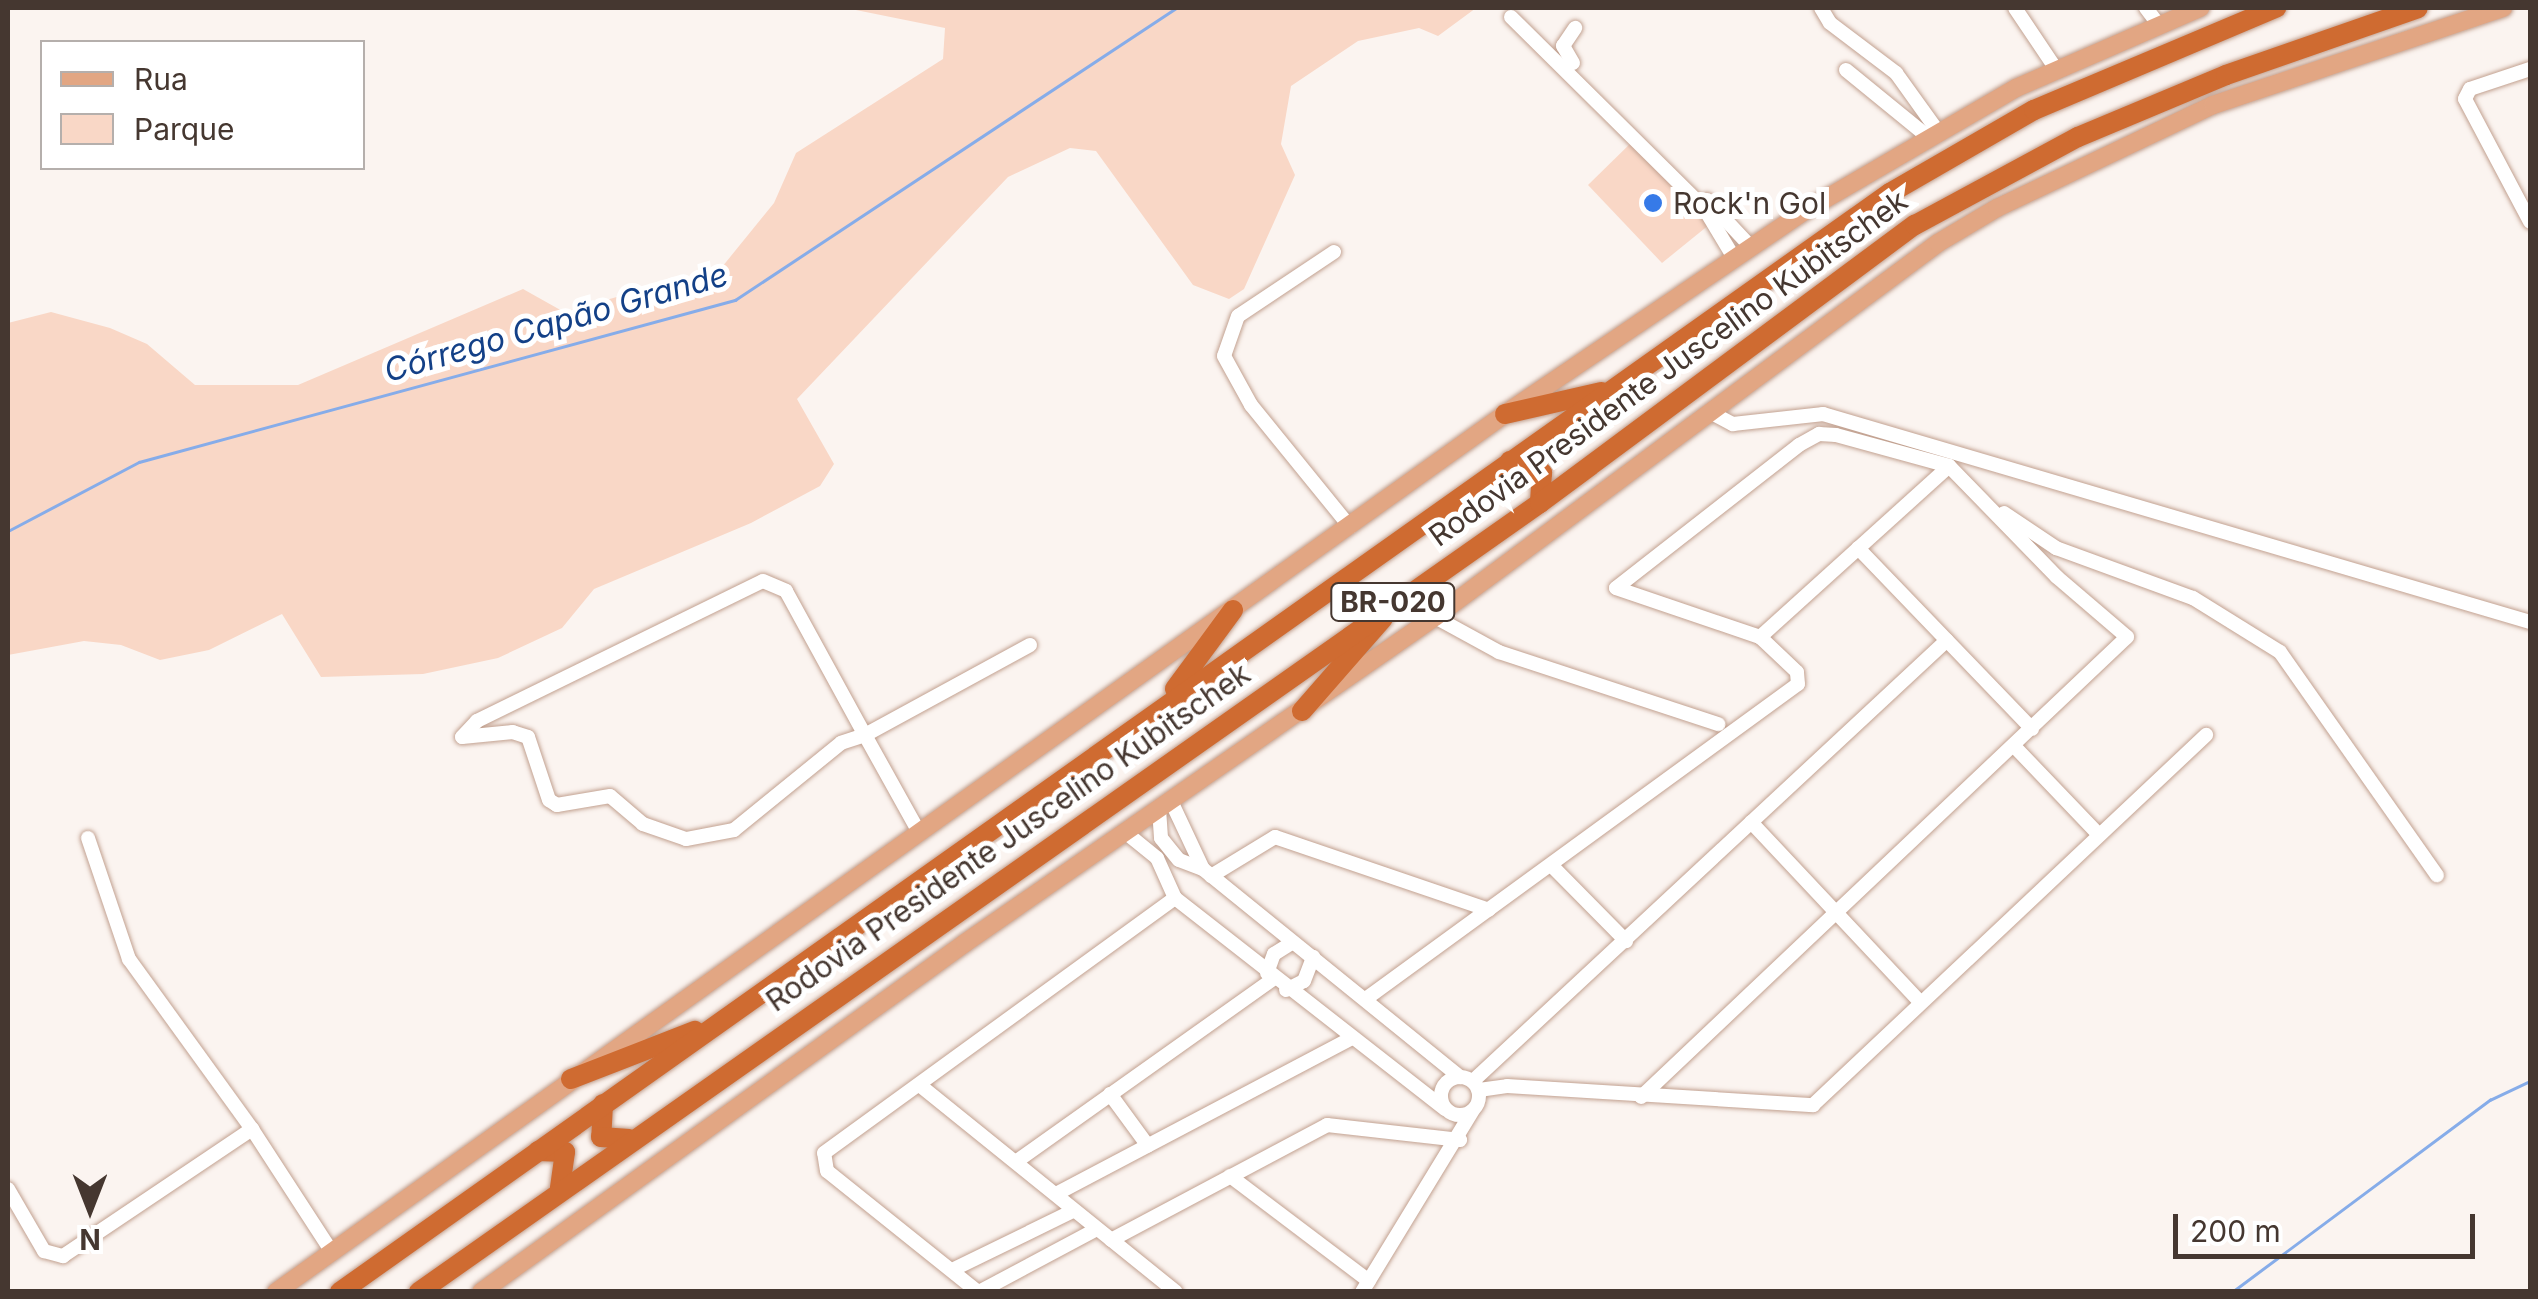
<!DOCTYPE html>
<meta charset="utf-8">
<style>
body{margin:0}
#map{position:relative;width:2538px;height:1299px;overflow:hidden;background:#fbf4f0;font-family:Inter,sans-serif}
div>[style]{position:absolute}
[style*='--x']{left:calc(var(--x)*1px);top:calc(var(--y)*1px);width:calc(var(--w)*1px);rotate:calc(var(--a)*1deg)}
.green>*{inset:0;background:#f9d7c6}
.stream>*{height:2.5px;margin:-1.25px;padding:0 1.25px;transform-origin:1.25px;border-radius:1.25px;background:#86ace9}
.roads{filter:drop-shadow(0 0 2px #c2a190) drop-shadow(0 0 2px #c2a190)}
.minor>*{height:14px;margin:-7px;padding:0 7px;transform-origin:7px;border-radius:7px;background:#fff}
.minor>.ring{margin:-7px;padding:0;box-sizing:content-box;background:none;border:14px solid #fff;border-radius:50%}
.major>*{height:18px;margin:-9px;padding:0 9px;transform-origin:9px;border-radius:9px;background:#e2a683}
.highway>*{height:20px;margin:-10px;padding:0 10px;transform-origin:10px;border-radius:10px;background:#cf6b31}
.dots>*{width:28px;height:28px;translate:-50% -50%;box-sizing:border-box;border:5px solid #fff;border-radius:50%}
span{translate:-50% -50%;white-space:nowrap;text-align:center;line-height:1.15;-webkit-text-stroke:10px #fff;paint-order:stroke}
.shield-label span{padding:2px 8px;background:#fff;border:2px solid;border-radius:8px;-webkit-text-stroke-width:0}
.shield-label{font-size:28px;color:#453730;font-weight:700}
.poi-label{font-size:30px;color:#453730}
.left{translate:0 -50%;text-align:left}
.street-label{font-size:30px;color:#453730}
.water-label{font-size:32px;color:#134087;font-style:italic}
.frame{position:absolute;inset:0;border:10px solid #453730;pointer-events:none}
.legend{position:absolute;left:40px;top:40px;width:325px;height:130px;box-sizing:border-box;background:#fff;border:2px solid #b5afac;margin:0;padding:12px 18px;list-style:none;font-size:30px;color:#453730}
.legend li{display:flex;align-items:center;gap:20px;height:50px}
.legend b{width:50px;border:2px solid #b5afac}
.north{position:absolute;left:40px;top:1159px;width:100px;height:100px;-webkit-text-stroke:8px #fff;paint-order:stroke;rotate:180deg;font-size:28px;font-weight:700;line-height:40px;text-align:center;color:#453730}
.north::after{content:'';display:block;margin:auto;width:35px;height:45px;background:#453730;clip-path:polygon(50% 0,100% 100%,50% 72%,0 100%)}
.scale{position:absolute;left:2173px;top:1214px;width:302px;height:45px;box-sizing:border-box;border:5px solid #453730;border-top:0;padding-left:12px;font-size:30px;line-height:35px;white-space:nowrap;color:#453730;-webkit-text-stroke:8px #fff;paint-order:stroke}
</style>
<div id="map">
<div class="green">
<i style="clip-path:polygon(846px 8px,1476px 8px,1438px 36px,1419px 28px,1358px 41px,1291px 86px,1281px 144px,1295px 175px,1244px 289px,1229px 299px,1193px 285px,1096px 151px,1070px 148px,1008px 177px,797px 399px,834px 464px,820px 486px,751px 523px,594px 589px,562px 628px,498px 658px,423px 674px,321px 677px,282px 614px,209px 650px,160px 660px,121px 645px,84px 641px,8px 655px,8px 323px,51px 312px,110px 328px,147px 344px,195px 385px,298px 385px,523px 289px,564px 312px,722px 267px,774px 203px,796px 153px,943px 59px,945px 28px)"></i>
<i style="clip-path:polygon(1637px 137px,1715px 220px,1662px 263px,1588px 185px)"></i>
</div>
<div class="stream">
<i style="--x:8;--y:531;--w:148;--a:-27.8"></i>
<i style="--x:139;--y:462;--w:618;--a:-15.21"></i>
<i style="--x:735;--y:300;--w:529;--a:-33.51"></i>
<i style="--x:2232;--y:1292;--w:322;--a:-36.7"></i>
<i style="--x:2490;--y:1100;--w:44;--a:-25.4"></i>
</div>
<div class="roads">
<div class="minor">
<i style="--x:1821;--y:8;--w:17;--a:59"></i>
<i style="--x:1830;--y:23;--w:83;--a:37.1"></i>
<i style="--x:1896;--y:73;--w:70;--a:54.3"></i>
<i style="--x:2015;--y:8;--w:73;--a:56.1"></i>
<i style="--x:2146;--y:8;--w:21;--a:53"></i>
<i style="--x:1511;--y:17;--w:272;--a:44.7"></i>
<i style="--x:1704;--y:208;--w:58;--a:59"></i>
<i style="--x:1573;--y:63;--w:20;--a:-120"></i>
<i style="--x:1563;--y:46;--w:22;--a:-56"></i>
<i style="--x:2530;--y:69;--w:63;--a:161.6"></i>
<i style="--x:2470;--y:89;--w:11;--a:117"></i>
<i style="--x:2465;--y:99;--w:139;--a:62.1"></i>
<i style="--x:1846;--y:70;--w:104;--a:39.2"></i>
<i style="--x:1707;--y:200;--w:64;--a:46.9"></i>
<i style="--x:1334;--y:252;--w:115;--a:146.3"></i>
<i style="--x:1238;--y:316;--w:42;--a:109.3"></i>
<i style="--x:1224;--y:356;--w:56;--a:61.1"></i>
<i style="--x:1251;--y:405;--w:157;--a:50.9"></i>
<i style="--x:1710;--y:412;--w:26;--a:28"></i>
<i style="--x:1733;--y:424;--w:91;--a:-6.3"></i>
<i style="--x:1823;--y:414;--w:737;--a:16.39"></i>
<i style="--x:2004;--y:513;--w:63;--a:33.9"></i>
<i style="--x:2056;--y:548;--w:146;--a:20.1"></i>
<i style="--x:2193;--y:598;--w:102;--a:31.8"></i>
<i style="--x:2280;--y:652;--w:273;--a:54.9"></i>
<i style="--x:1858;--y:548;--w:251;--a:46.1"></i>
<i style="--x:763;--y:581;--w:25;--a:23"></i>
<i style="--x:786;--y:591;--w:164;--a:61.3"></i>
<i style="--x:865;--y:735;--w:25;--a:162"></i>
<i style="--x:841;--y:743;--w:138;--a:140.9"></i>
<i style="--x:734;--y:830;--w:49;--a:169.4"></i>
<i style="--x:686;--y:839;--w:46;--a:-160.8"></i>
<i style="--x:643;--y:824;--w:43;--a:-139.7"></i>
<i style="--x:610;--y:796;--w:54;--a:170.4"></i>
<i style="--x:557;--y:805;--w:9;--a:-148"></i>
<i style="--x:549;--y:800;--w:66;--a:-108.4"></i>
<i style="--x:528;--y:737;--w:16;--a:-162"></i>
<i style="--x:513;--y:732;--w:51;--a:174.4"></i>
<i style="--x:462;--y:737;--w:22;--a:-47"></i>
<i style="--x:477;--y:721;--w:318;--a:-26.1"></i>
<i style="--x:1616;--y:588;--w:232;--a:-38"></i>
<i style="--x:1799;--y:445;--w:23;--a:-29"></i>
<i style="--x:1819;--y:434;--w:17;--a:3"></i>
<i style="--x:1836;--y:435;--w:117;--a:15.3"></i>
<i style="--x:1949;--y:466;--w:155;--a:45.8"></i>
<i style="--x:2057;--y:577;--w:92;--a:40.6"></i>
<i style="--x:2127;--y:637;--w:669;--a:136.57"></i>
<i style="--x:1435;--y:617;--w:73;--a:28.7"></i>
<i style="--x:1499;--y:652;--w:231;--a:18.2"></i>
<i style="--x:1760;--y:637;--w:255;--a:-42.1"></i>
<i style="--x:2014;--y:746;--w:123;--a:46.3"></i>
<i style="--x:1171;--y:801;--w:75;--a:64.8"></i>
<i style="--x:1159;--y:809;--w:29;--a:86"></i>
<i style="--x:1161;--y:838;--w:28;--a:51"></i>
<i style="--x:1179;--y:860;--w:26;--a:21"></i>
<i style="--x:1203;--y:869;--w:331;--a:39"></i>
<i style="--x:1751;--y:822;--w:247;--a:46.8"></i>
<i style="--x:1125;--y:832;--w:41;--a:39.1"></i>
<i style="--x:1157;--y:858;--w:44;--a:65.8"></i>
<i style="--x:1175;--y:898;--w:343;--a:38"></i>
<i style="--x:920;--y:834;--w:113;--a:-119.1"></i>
<i style="--x:865;--y:735;--w:188;--a:-28.6"></i>
<i style="--x:88;--y:838;--w:128;--a:71.3"></i>
<i style="--x:129;--y:959;--w:210;--a:54.1"></i>
<i style="--x:1551;--y:865;--w:107;--a:45.4"></i>
<i style="--x:1211;--y:876;--w:75;--a:-31.4"></i>
<i style="--x:1275;--y:837;--w:226;--a:18.8"></i>
<i style="--x:1267;--y:973;--w:20;--a:-70"></i>
<i style="--x:1274;--y:954;--w:22;--a:-32"></i>
<i style="--x:1286;--y:990;--w:20;--a:-27"></i>
<i style="--x:1304;--y:981;--w:26;--a:-69"></i>
<i style="--x:1367;--y:998;--w:533;--a:-36.07"></i>
<i style="--x:1798;--y:684;--w:12;--a:-95"></i>
<i style="--x:1797;--y:672;--w:51;--a:-136.6"></i>
<i style="--x:1760;--y:637;--w:152;--a:-161.2"></i>
<i class="ring" style="left:1441px;top:1077px;width:24px;height:24px"></i>
<i style="--x:1473;--y:1081;--w:647;--a:-42.93"></i>
<i style="--x:922;--y:1087;--w:326;--a:38.9"></i>
<i style="--x:1479;--y:1090;--w:28;--a:-8"></i>
<i style="--x:1507;--y:1086;--w:307;--a:3.6"></i>
<i style="--x:1813;--y:1105;--w:540;--a:-43.27"></i>
<i style="--x:1110;--y:1094;--w:64;--a:53.8"></i>
<i style="--x:1017;--y:1161;--w:314;--a:-35.4"></i>
<i style="--x:1230;--y:1176;--w:174;--a:37.1"></i>
<i style="--x:8;--y:1189;--w:72;--a:59.9"></i>
<i style="--x:44;--y:1251;--w:20;--a:15"></i>
<i style="--x:63;--y:1256;--w:228;--a:-33.9"></i>
<i style="--x:252;--y:1129;--w:147;--a:57"></i>
<i style="--x:1056;--y:1194;--w:335;--a:-27.8"></i>
<i style="--x:1111;--y:1240;--w:245;--a:-28"></i>
<i style="--x:1327;--y:1125;--w:134;--a:6.4"></i>
<i style="--x:952;--y:1270;--w:135;--a:-26"></i>
<i style="--x:978;--y:1292;--w:193;--a:-141.3"></i>
<i style="--x:827;--y:1171;--w:18;--a:-99"></i>
<i style="--x:824;--y:1153;--w:434;--a:-36"></i>
<i style="--x:979;--y:1292;--w:134;--a:-28.1"></i>
<i style="--x:1362;--y:1292;--w:211;--a:-58.6"></i>
</div>
<div class="major">
<i style="--x:276;--y:1292;--w:1510;--a:-35.54"></i>
<i style="--x:1505;--y:414;--w:360;--a:-34.1"></i>
<i style="--x:1803;--y:212;--w:246;--a:-30.2"></i>
<i style="--x:2016;--y:88;--w:201;--a:-23.5"></i>
<i style="--x:481;--y:1292;--w:597;--a:-35.79"></i>
<i style="--x:965;--y:943;--w:572;--a:-34.75"></i>
<i style="--x:1435;--y:617;--w:627;--a:-36.63"></i>
<i style="--x:1938;--y:243;--w:69;--a:-30.7"></i>
<i style="--x:1997;--y:208;--w:239;--a:-25.5"></i>
<i style="--x:2213;--y:105;--w:306;--a:-18.5"></i>
</div>
<div class="highway">
<i style="--x:1505;--y:414;--w:99;--a:-12.8"></i>
<i style="--x:1510;--y:461;--w:21;--a:5"></i>
<i style="--x:1531;--y:463;--w:15;--a:42"></i>
<i style="--x:1542;--y:473;--w:30;--a:94"></i>
<i style="--x:1175;--y:689;--w:98;--a:-53.7"></i>
<i style="--x:1302;--y:711;--w:123;--a:-48.9"></i>
<i style="--x:571;--y:1079;--w:133;--a:-21.2"></i>
<i style="--x:603;--y:1104;--w:33;--a:93"></i>
<i style="--x:601;--y:1137;--w:28;--a:4"></i>
<i style="--x:538;--y:1151;--w:27;--a:2"></i>
<i style="--x:565;--y:1152;--w:36;--a:98"></i>
<i style="--x:340;--y:1292;--w:1900;--a:-35.34"></i>
<i style="--x:1890;--y:193;--w:166;--a:-30"></i>
<i style="--x:2034;--y:110;--w:263;--a:-22.9"></i>
<i style="--x:419;--y:1292;--w:1371;--a:-35.14"></i>
<i style="--x:1540;--y:503;--w:467;--a:-36.6"></i>
<i style="--x:1915;--y:225;--w:185;--a:-28.4"></i>
<i style="--x:2078;--y:137;--w:160;--a:-22.7"></i>
<i style="--x:2226;--y:75;--w:203;--a:-19.2"></i>
</div>
</div>
<div class="dots">
<i style="left:1653px;top:203px;background:#367ae8"></i>
</div>
<div class="shield-label">
<span style="left:1393px;top:602px">BR-020</span>
</div>
<div class="poi-label">
<span class="left" style="left:1673px;top:203px">Rock'n Gol</span>
</div>
<div class="street-label">
<span style="left:1668px;top:368px;rotate:-36deg">Rodovia Presidente Juscelino Kubitschek</span>
<span style="left:1008px;top:837px;rotate:-35deg">Rodovia Presidente Juscelino Kubitschek</span>
</div>
<div class="water-label">
<span style="left:556px;top:323px;rotate:-16deg">Córrego Capão Grande</span>
</div>
<div class="frame"></div>
<ul class="legend">
<li><b style="height:12px;background:#e2a683"></b>Rua</li>
<li><b style="height:28px;background:#f9d7c6"></b>Parque</li>
</ul>
<div class="north">N</div>
<div class="scale">200 m</div>
</div>
